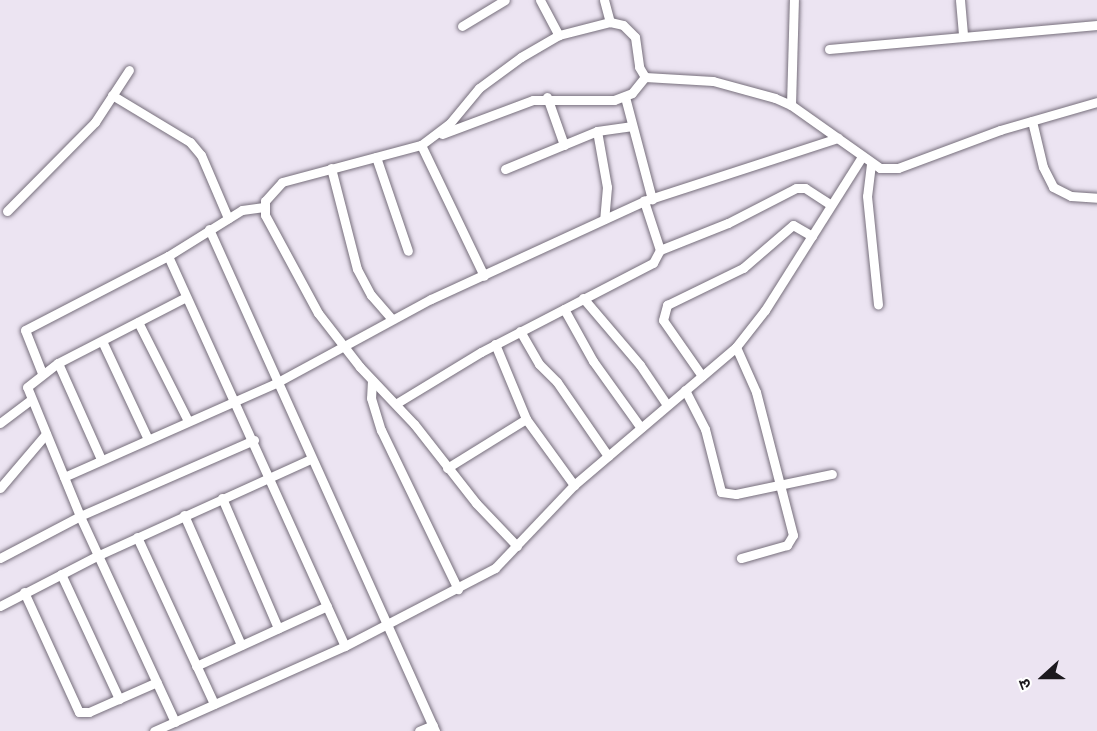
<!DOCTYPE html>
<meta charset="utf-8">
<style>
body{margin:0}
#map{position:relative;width:1097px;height:731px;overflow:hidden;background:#ece4f2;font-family:Overpass,"Noto Sans Devanagari",sans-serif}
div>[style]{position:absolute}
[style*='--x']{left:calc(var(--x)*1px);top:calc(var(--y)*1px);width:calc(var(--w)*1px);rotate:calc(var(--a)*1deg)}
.roads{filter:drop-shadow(0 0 2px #766e7b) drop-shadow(0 0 2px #766e7b)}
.street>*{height:9px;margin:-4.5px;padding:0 4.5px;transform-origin:4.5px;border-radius:4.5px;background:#fff}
span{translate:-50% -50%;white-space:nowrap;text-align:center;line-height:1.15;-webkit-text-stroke:6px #fff;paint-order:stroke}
.north{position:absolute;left:1013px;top:647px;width:60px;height:60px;-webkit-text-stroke:4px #fff;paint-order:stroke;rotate:249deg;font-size:16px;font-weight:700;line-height:24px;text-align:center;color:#1c191e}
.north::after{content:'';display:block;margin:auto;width:21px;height:27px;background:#1c191e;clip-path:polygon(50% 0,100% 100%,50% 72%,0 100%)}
</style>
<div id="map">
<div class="roads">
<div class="street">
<i style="--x:540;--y:0;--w:40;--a:62"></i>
<i style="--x:604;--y:0;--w:23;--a:75"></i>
<i style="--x:960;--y:0;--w:35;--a:85"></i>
<i style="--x:462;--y:26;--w:50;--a:-31.2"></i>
<i style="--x:829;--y:49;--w:269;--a:-5.1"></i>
<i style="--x:112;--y:95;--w:91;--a:31.1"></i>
<i style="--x:190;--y:142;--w:17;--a:50"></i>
<i style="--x:201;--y:155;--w:69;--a:66.8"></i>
<i style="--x:547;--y:97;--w:51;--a:70.5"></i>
<i style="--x:625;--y:97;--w:106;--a:75.2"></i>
<i style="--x:791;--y:105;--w:105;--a:-88.4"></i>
<i style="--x:1032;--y:121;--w:47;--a:76.6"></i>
<i style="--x:1043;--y:167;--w:22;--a:63"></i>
<i style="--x:1053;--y:187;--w:20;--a:27"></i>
<i style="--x:1071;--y:196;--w:26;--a:4"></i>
<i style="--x:597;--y:131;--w:57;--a:79.9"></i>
<i style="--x:607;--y:187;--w:32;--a:95"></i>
<i style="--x:442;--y:134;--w:97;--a:-20.5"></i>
<i style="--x:533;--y:100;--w:81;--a:0"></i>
<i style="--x:614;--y:100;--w:19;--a:-21"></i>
<i style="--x:632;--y:93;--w:21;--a:-51"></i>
<i style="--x:421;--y:145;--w:145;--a:64.3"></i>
<i style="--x:376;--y:157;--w:99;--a:71.2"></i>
<i style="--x:871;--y:164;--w:32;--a:97"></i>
<i style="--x:867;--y:196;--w:109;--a:84.2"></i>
<i style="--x:331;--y:168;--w:104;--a:75.6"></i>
<i style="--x:357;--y:269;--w:30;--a:62"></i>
<i style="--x:371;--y:295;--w:32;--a:49"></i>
<i style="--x:505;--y:169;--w:100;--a:-22.4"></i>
<i style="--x:597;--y:131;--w:34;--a:-8"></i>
<i style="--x:7;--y:211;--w:125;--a:-45.3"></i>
<i style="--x:95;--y:122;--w:62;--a:-56.8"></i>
<i style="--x:209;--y:229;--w:551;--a:65.76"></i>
<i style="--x:660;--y:250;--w:73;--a:-21.7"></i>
<i style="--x:728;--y:223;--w:76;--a:-27.2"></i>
<i style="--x:796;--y:188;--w:9;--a:0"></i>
<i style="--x:805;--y:188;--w:31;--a:33"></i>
<i style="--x:168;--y:256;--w:428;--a:65.6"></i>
<i style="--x:583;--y:298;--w:88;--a:49.6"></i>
<i style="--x:640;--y:365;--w:48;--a:56"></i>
<i style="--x:564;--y:309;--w:60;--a:60.9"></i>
<i style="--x:593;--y:361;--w:82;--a:54.4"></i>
<i style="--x:138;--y:322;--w:111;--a:63.2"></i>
<i style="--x:520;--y:331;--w:38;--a:60"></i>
<i style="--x:539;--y:364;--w:25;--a:45"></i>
<i style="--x:557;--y:382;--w:90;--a:55.4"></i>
<i style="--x:102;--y:341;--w:108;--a:64.9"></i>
<i style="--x:495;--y:344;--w:81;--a:67.5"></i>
<i style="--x:526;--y:419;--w:82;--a:54"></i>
<i style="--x:736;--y:347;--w:49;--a:66"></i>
<i style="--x:756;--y:392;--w:148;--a:75.5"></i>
<i style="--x:793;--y:535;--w:12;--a:121"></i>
<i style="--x:787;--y:545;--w:48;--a:164.2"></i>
<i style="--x:58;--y:363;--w:105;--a:65.9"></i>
<i style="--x:42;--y:373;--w:46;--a:-111.6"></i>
<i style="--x:25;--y:330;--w:161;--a:-27.4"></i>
<i style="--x:168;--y:256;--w:87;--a:-31.9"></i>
<i style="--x:242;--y:210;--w:22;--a:-8"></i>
<i style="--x:702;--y:376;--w:68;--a:-124.9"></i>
<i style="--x:663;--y:320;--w:16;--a:-75"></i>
<i style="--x:667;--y:305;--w:85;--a:-26"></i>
<i style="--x:743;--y:268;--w:66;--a:-40.7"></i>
<i style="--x:793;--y:225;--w:22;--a:30"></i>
<i style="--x:372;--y:380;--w:18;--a:93"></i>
<i style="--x:371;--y:398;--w:34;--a:73"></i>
<i style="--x:381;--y:430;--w:177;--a:64.2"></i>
<i style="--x:685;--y:390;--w:44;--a:62.9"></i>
<i style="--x:705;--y:429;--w:65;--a:75.7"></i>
<i style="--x:721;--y:492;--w:15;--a:8"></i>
<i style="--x:736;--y:494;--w:98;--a:-11.8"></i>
<i style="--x:397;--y:403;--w:98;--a:-31.3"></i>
<i style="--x:481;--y:352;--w:194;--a:-27.4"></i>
<i style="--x:653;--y:263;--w:15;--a:-62"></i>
<i style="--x:660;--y:250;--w:52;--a:-108.1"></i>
<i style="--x:0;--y:423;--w:39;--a:-37"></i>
<i style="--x:447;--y:468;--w:93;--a:-31.8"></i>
<i style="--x:64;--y:477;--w:232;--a:-23.9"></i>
<i style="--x:276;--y:383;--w:176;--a:-28.5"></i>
<i style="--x:431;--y:299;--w:234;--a:-24.7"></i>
<i style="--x:644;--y:201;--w:204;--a:-18"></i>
<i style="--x:0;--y:488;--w:71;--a:-49.6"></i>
<i style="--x:222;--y:498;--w:142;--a:66.7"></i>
<i style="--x:184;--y:515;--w:142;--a:66.3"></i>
<i style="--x:137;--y:537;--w:184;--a:65.2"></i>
<i style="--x:517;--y:546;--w:59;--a:-133.6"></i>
<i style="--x:476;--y:503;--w:100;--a:-128.1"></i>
<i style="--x:414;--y:424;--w:79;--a:-133.5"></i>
<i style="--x:360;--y:367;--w:68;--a:-127.9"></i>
<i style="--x:318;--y:313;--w:111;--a:-118.4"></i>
<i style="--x:265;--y:215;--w:14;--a:-90"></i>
<i style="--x:265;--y:201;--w:25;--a:-48"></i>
<i style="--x:282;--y:182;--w:144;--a:-14.9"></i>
<i style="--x:421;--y:145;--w:36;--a:-37"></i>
<i style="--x:450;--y:123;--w:45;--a:-50.4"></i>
<i style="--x:479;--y:88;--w:52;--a:-36.4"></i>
<i style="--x:521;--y:57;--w:44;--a:-30.1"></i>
<i style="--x:559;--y:35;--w:53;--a:-14.3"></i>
<i style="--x:610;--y:22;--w:13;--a:13"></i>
<i style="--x:623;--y:25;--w:17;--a:45"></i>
<i style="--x:635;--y:37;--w:30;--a:82"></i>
<i style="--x:639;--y:67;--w:12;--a:59"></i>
<i style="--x:645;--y:77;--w:68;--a:3.4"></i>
<i style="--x:713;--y:81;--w:64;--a:15.3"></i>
<i style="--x:775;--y:98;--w:17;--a:24"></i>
<i style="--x:791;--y:105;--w:109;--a:35.3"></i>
<i style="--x:880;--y:168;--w:18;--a:0"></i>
<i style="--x:898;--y:168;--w:109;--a:-20.4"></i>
<i style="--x:1000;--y:130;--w:101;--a:-16.1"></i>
<i style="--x:0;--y:558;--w:90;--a:-27.7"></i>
<i style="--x:80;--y:516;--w:190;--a:-23.6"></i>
<i style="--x:61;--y:574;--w:138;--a:65.1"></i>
<i style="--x:24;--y:592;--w:132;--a:65.4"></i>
<i style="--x:79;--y:712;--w:10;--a:0"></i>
<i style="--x:89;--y:712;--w:74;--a:-23.8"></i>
<i style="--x:0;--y:606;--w:111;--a:-27.3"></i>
<i style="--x:99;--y:555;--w:233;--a:-24.4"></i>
<i style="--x:196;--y:666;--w:144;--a:-24.6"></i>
<i style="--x:175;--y:722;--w:227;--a:-114.8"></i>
<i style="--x:80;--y:516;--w:139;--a:-112.3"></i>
<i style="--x:27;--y:387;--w:39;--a:-38"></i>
<i style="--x:58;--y:363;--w:144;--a:-27.3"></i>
<i style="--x:154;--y:731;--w:209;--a:-24"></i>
<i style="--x:345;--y:646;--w:169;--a:-27.5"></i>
<i style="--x:495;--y:568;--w:115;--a:-46.4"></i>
<i style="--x:574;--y:485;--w:213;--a:-40.4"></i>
<i style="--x:736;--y:347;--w:47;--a:-51.9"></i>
<i style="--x:765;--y:310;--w:180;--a:-57.7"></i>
<i style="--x:419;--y:731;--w:15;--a:-23"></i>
</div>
</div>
<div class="north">उ</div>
</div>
